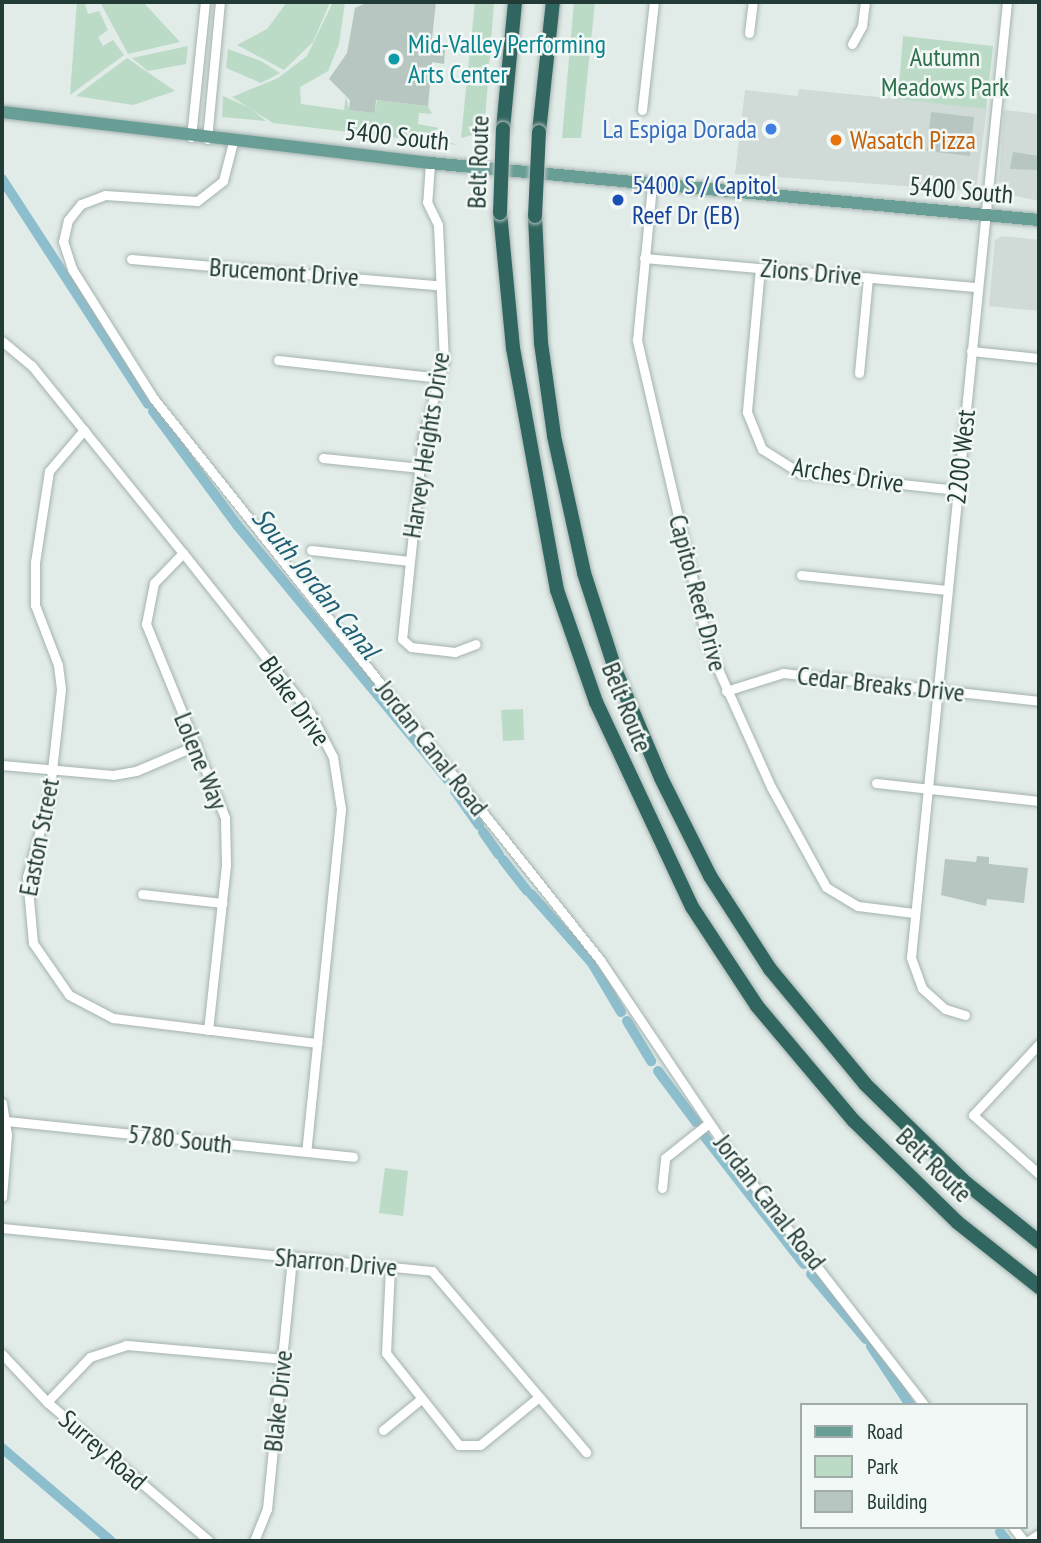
<!DOCTYPE html>
<style>
body{margin:0}
#map{position:relative;width:1041px;height:1543px;overflow:hidden;background:#e1ebe8;font-family:"PT Sans Narrow",sans-serif}
div>[style]{position:absolute}
[style*='--x']{left:calc(var(--x)*1px);top:calc(var(--y)*1px);width:calc(var(--w)*1px);rotate:calc(var(--a)*1deg)}
.built>*{inset:0;background:#d0dbd7}
.green>*{inset:0;background:#bbdbc7}
.canal>*{height:10px;margin:-5px;padding:0 5px;transform-origin:5px;border-radius:5px;background:#8cbece}
.building>*{inset:0;background:#b7c6c1}
.roads{filter:drop-shadow(0 0 2px #a4b3af) drop-shadow(0 0 2px #a4b3af)}
.minor>*{height:9px;margin:-4.5px;padding:0 4.5px;transform-origin:4.5px;border-radius:4.5px;background:#fff}
.major>*{height:12px;margin:-6px;padding:0 6px;transform-origin:6px;border-radius:6px;background:#689e95}
.highway>*{height:14px;margin:-7px;padding:0 7px;transform-origin:7px;border-radius:7px;background:#30665f}
.bridges{filter:drop-shadow(0 0 2px #c1c8c7) drop-shadow(0 0 2px #c1c8c7)}
.highway-bridge>*{height:14px;margin:-7px;padding:0 7px;transform-origin:7px;border-radius:7px;background:#30665f}
.dots>*{width:19px;height:19px;translate:-50% -50%;box-sizing:border-box;border:4px solid #f2f8f5;border-radius:50%}
span{translate:-50% -50%;white-space:nowrap;text-align:center;line-height:1.15;-webkit-text-stroke:5px #f2f8f5;paint-order:stroke}
.culture-label{font-size:26px;color:#0d838f}
.left{translate:0 -50%;text-align:left}
.park-label{font-size:26px;color:#2f704d}
.shop-label{font-size:26px;color:#366cbe}
.right{translate:-100% -50%;text-align:right}
.street-label{font-size:26px;color:#223b36}
.food-label{font-size:26px;color:#c56008}
.transit-label{font-size:26px;color:#164399}
.water-label{font-size:28px;color:#205f74;font-style:italic}
.frame{position:absolute;inset:0;border:4px solid #223b36;pointer-events:none}
.legend{position:absolute;left:800px;top:1403px;width:228px;height:126px;box-sizing:border-box;background:#f2f8f5;border:2px solid #9faca9;margin:0;padding:9px 12px;list-style:none;font-size:21px;color:#223b36}
.legend li{display:flex;align-items:center;gap:14px;height:35px}
.legend b{width:35px;border:2px solid #9faca9}
</style>
<div id="map">
<div class="built">
<i style="clip-path:polygon(799px 89px,987px 108px,976px 191px,735px 174px,745px 90px,798px 96px)"></i>
<i style="clip-path:polygon(1004px 110px,1039px 114px,1039px 201px,998px 192px)"></i>
<i style="clip-path:polygon(1002px 236px,1039px 240px,1039px 311px,989px 306px,995px 240px)"></i>
</div>
<div class="green">
<i style="clip-path:polygon(77px 2px,93px 2px,85px 4px,88px 14px,99px 11px,108px 30px,98px 37px,103px 46px,113px 40px,124px 55px,70px 95px)"></i>
<i style="clip-path:polygon(100px 2px,143px 2px,180px 42px,128px 54px)"></i>
<i style="clip-path:polygon(287px 2px,330px 2px,313px 42px,284px 70px,237px 45px,267px 29px)"></i>
<i style="clip-path:polygon(333px 2px,345px 2px,339px 44px,328px 71px,300px 87px,301px 104px,344px 110px,346px 96px,349px 110px,375px 113px,377px 100px,428px 106px,432px 114px,419px 113px,418px 124px,439px 128px,444px 141px,458px 145px,273px 123px,232px 97px,278px 78px,307px 56px)"></i>
<i style="clip-path:polygon(475px 2px,494px 2px,484px 132px,461px 138px)"></i>
<i style="clip-path:polygon(574px 2px,595px 2px,581px 138px,562px 138px)"></i>
<i style="clip-path:polygon(903px 36px,993px 46px,986px 109px,898px 99px)"></i>
<i style="clip-path:polygon(188px 46px,186px 64px,148px 71px,132px 58px)"></i>
<i style="clip-path:polygon(228px 49px,261px 61px,280px 73px,261px 83px,226px 68px)"></i>
<i style="clip-path:polygon(127px 58px,175px 91px,133px 105px,76px 96px)"></i>
<i style="clip-path:polygon(223px 96px,250px 108px,266px 121px,222px 117px)"></i>
<i style="clip-path:polygon(523px 709px,524px 740px,503px 741px,501px 710px)"></i>
<i style="clip-path:polygon(385px 1168px,408px 1171px,403px 1216px,379px 1213px)"></i>
</div>
<div class="canal">
<i style="--x:2;--y:179;--w:268;--a:57"></i>
<i style="--x:153;--y:411;--w:142;--a:53.6"></i>
<i style="--x:237;--y:525;--w:331;--a:50.4"></i>
<i style="--x:455;--y:791;--w:42;--a:54.8"></i>
<i style="--x:483;--y:832;--w:28;--a:55"></i>
<i style="--x:503;--y:860;--w:39;--a:52"></i>
<i style="--x:531;--y:894;--w:92;--a:48.5"></i>
<i style="--x:592;--y:963;--w:57;--a:59.4"></i>
<i style="--x:627;--y:1021;--w:47;--a:59"></i>
<i style="--x:658;--y:1071;--w:64;--a:53.3"></i>
<i style="--x:705;--y:1137;--w:161;--a:52.1"></i>
<i style="--x:811;--y:1274;--w:85;--a:49.8"></i>
<i style="--x:871;--y:1346;--w:71;--a:56.5"></i>
<i style="--x:2;--y:1448;--w:143;--a:40.5"></i>
<i style="--x:1000;--y:1532;--w:11;--a:52"></i>
</div>
<div class="building">
<i style="clip-path:polygon(368px 2px,436px 2px,431px 48px,445px 50px,444px 64px,432px 62px,428px 106px,376px 100px,375px 113px,349px 110px,350px 100px,329px 79px,347px 53px,355px 8px)"></i>
<i style="clip-path:polygon(931px 112px,974px 117px,970px 156px,927px 151px)"></i>
<i style="clip-path:polygon(1013px 152px,1039px 156px,1039px 170px,1010px 169px)"></i>
<i style="clip-path:polygon(977px 856px,989px 857px,989px 864px,1028px 868px,1024px 903px,987px 899px,986px 906px,941px 895px,945px 859px,976px 862px)"></i>
</div>
<div class="roads">
<div class="minor">
<i style="--x:749;--y:33;--w:31;--a:-83"></i>
<i style="--x:852;--y:44;--w:21;--a:-61"></i>
<i style="--x:862;--y:26;--w:24;--a:-83"></i>
<i style="--x:642;--y:110;--w:109;--a:-83.7"></i>
<i style="--x:191;--y:137;--w:136;--a:-84.1"></i>
<i style="--x:207;--y:139;--w:138;--a:-84.6"></i>
<i style="--x:233;--y:142;--w:40;--a:104.4"></i>
<i style="--x:223;--y:181;--w:33;--a:142"></i>
<i style="--x:197;--y:201;--w:92;--a:-176.3"></i>
<i style="--x:105;--y:195;--w:26;--a:159"></i>
<i style="--x:81;--y:204;--w:21;--a:129"></i>
<i style="--x:68;--y:220;--w:22;--a:103"></i>
<i style="--x:63;--y:241;--w:29;--a:72"></i>
<i style="--x:72;--y:269;--w:154;--a:57.8"></i>
<i style="--x:154;--y:399;--w:717;--a:51.51"></i>
<i style="--x:600;--y:960;--w:242;--a:56.1"></i>
<i style="--x:735;--y:1161;--w:309;--a:52.2"></i>
<i style="--x:430;--y:163;--w:39;--a:94"></i>
<i style="--x:427;--y:202;--w:25;--a:64"></i>
<i style="--x:438;--y:225;--w:136;--a:87.5"></i>
<i style="--x:444;--y:361;--w:78;--a:105.6"></i>
<i style="--x:423;--y:436;--w:204;--a:95.9"></i>
<i style="--x:402;--y:639;--w:12;--a:42"></i>
<i style="--x:411;--y:647;--w:44;--a:6.5"></i>
<i style="--x:455;--y:652;--w:22;--a:-21"></i>
<i style="--x:652;--y:185;--w:156;--a:95.5"></i>
<i style="--x:637;--y:340;--w:317;--a:76.9"></i>
<i style="--x:709;--y:649;--w:151;--a:65.8"></i>
<i style="--x:771;--y:787;--w:114;--a:61.2"></i>
<i style="--x:826;--y:887;--w:37;--a:31"></i>
<i style="--x:858;--y:906;--w:56;--a:7.1"></i>
<i style="--x:644;--y:258;--w:335;--a:5"></i>
<i style="--x:131;--y:259;--w:307;--a:4.9"></i>
<i style="--x:760;--y:268;--w:145;--a:95.2"></i>
<i style="--x:747;--y:412;--w:40;--a:68"></i>
<i style="--x:762;--y:449;--w:45;--a:32.3"></i>
<i style="--x:800;--y:473;--w:158;--a:6.2"></i>
<i style="--x:2;--y:341;--w:39;--a:40"></i>
<i style="--x:32;--y:366;--w:240;--a:51.1"></i>
<i style="--x:183;--y:553;--w:204;--a:51.6"></i>
<i style="--x:310;--y:713;--w:50;--a:62.4"></i>
<i style="--x:333;--y:757;--w:53;--a:81.3"></i>
<i style="--x:341;--y:809;--w:344;--a:95.8"></i>
<i style="--x:971;--y:351;--w:68;--a:5.9"></i>
<i style="--x:278;--y:360;--w:164;--a:6.3"></i>
<i style="--x:859;--y:373;--w:96;--a:-84.6"></i>
<i style="--x:84;--y:430;--w:54;--a:130.5"></i>
<i style="--x:49;--y:471;--w:92;--a:98.7"></i>
<i style="--x:35;--y:562;--w:43;--a:90"></i>
<i style="--x:35;--y:605;--w:64;--a:69"></i>
<i style="--x:58;--y:665;--w:24;--a:83"></i>
<i style="--x:61;--y:689;--w:110;--a:96.3"></i>
<i style="--x:49;--y:798;--w:82;--a:105.6"></i>
<i style="--x:27;--y:877;--w:66;--a:84.8"></i>
<i style="--x:33;--y:943;--w:63;--a:55.3"></i>
<i style="--x:69;--y:995;--w:50;--a:27.6"></i>
<i style="--x:113;--y:1018;--w:206;--a:7"></i>
<i style="--x:323;--y:458;--w:98;--a:5.9"></i>
<i style="--x:311;--y:550;--w:99;--a:6.4"></i>
<i style="--x:183;--y:553;--w:42;--a:134"></i>
<i style="--x:154;--y:583;--w:42;--a:101"></i>
<i style="--x:146;--y:624;--w:209;--a:67.8"></i>
<i style="--x:225;--y:818;--w:47;--a:88.8"></i>
<i style="--x:226;--y:865;--w:166;--a:96.2"></i>
<i style="--x:801;--y:575;--w:147;--a:5.9"></i>
<i style="--x:726;--y:691;--w:60;--a:-17.5"></i>
<i style="--x:783;--y:673;--w:258;--a:6.2"></i>
<i style="--x:2;--y:765;--w:111;--a:5.1"></i>
<i style="--x:113;--y:775;--w:23;--a:-10"></i>
<i style="--x:136;--y:771;--w:66;--a:-23.1"></i>
<i style="--x:876;--y:783;--w:164;--a:6.3"></i>
<i style="--x:142;--y:894;--w:81;--a:6.4"></i>
<i style="--x:965;--y:1015;--w:21;--a:-163"></i>
<i style="--x:945;--y:1009;--w:31;--a:-138"></i>
<i style="--x:922;--y:988;--w:33;--a:-110"></i>
<i style="--x:911;--y:957;--w:960;--a:-84.26"></i>
<i style="--x:1039;--y:1044;--w:97;--a:132.9"></i>
<i style="--x:973;--y:1115;--w:89;--a:41.8"></i>
<i style="--x:2;--y:1103;--w:32;--a:81"></i>
<i style="--x:7;--y:1135;--w:62;--a:94.6"></i>
<i style="--x:6;--y:1121;--w:349;--a:5.9"></i>
<i style="--x:662;--y:1188;--w:30;--a:-84"></i>
<i style="--x:665;--y:1158;--w:56;--a:-38.5"></i>
<i style="--x:2;--y:1228;--w:432;--a:5.7"></i>
<i style="--x:432;--y:1271;--w:238;--a:49.6"></i>
<i style="--x:390;--y:1266;--w:87;--a:92.6"></i>
<i style="--x:386;--y:1353;--w:117;--a:51.6"></i>
<i style="--x:459;--y:1445;--w:21;--a:0"></i>
<i style="--x:480;--y:1445;--w:76;--a:-39.1"></i>
<i style="--x:2;--y:1354;--w:66;--a:46.8"></i>
<i style="--x:47;--y:1402;--w:213;--a:40.6"></i>
<i style="--x:47;--y:1402;--w:62;--a:-46.3"></i>
<i style="--x:90;--y:1357;--w:38;--a:-18"></i>
<i style="--x:126;--y:1345;--w:157;--a:5.1"></i>
<i style="--x:383;--y:1430;--w:49;--a:-39.2"></i>
<i style="--x:1013;--y:1527;--w:18;--a:52"></i>
<i style="--x:254;--y:1541;--w:35;--a:-68"></i>
<i style="--x:267;--y:1509;--w:251;--a:-84.3"></i>
<i style="--x:1028;--y:1541;--w:13;--a:-32"></i>
</div>
<div class="major">
<i style="--x:2;--y:112;--w:431;--a:6.8"></i>
<i style="--x:430;--y:163;--w:612;--a:5.35"></i>
</div>
<div class="highway">
<i style="--x:503;--y:129;--w:128;--a:-84.6"></i>
<i style="--x:539;--y:132;--w:131;--a:-83.9"></i>
<i style="--x:500;--y:213;--w:136;--a:84.5"></i>
<i style="--x:513;--y:348;--w:246;--a:79.7"></i>
<i style="--x:557;--y:590;--w:119;--a:70.8"></i>
<i style="--x:596;--y:702;--w:226;--a:64.9"></i>
<i style="--x:692;--y:907;--w:118;--a:56.7"></i>
<i style="--x:757;--y:1006;--w:150;--a:49.9"></i>
<i style="--x:854;--y:1121;--w:144;--a:44.4"></i>
<i style="--x:957;--y:1222;--w:105;--a:38.4"></i>
<i style="--x:535;--y:216;--w:127;--a:87.3"></i>
<i style="--x:541;--y:343;--w:94;--a:82"></i>
<i style="--x:554;--y:436;--w:140;--a:77.6"></i>
<i style="--x:584;--y:573;--w:104;--a:72.1"></i>
<i style="--x:616;--y:672;--w:115;--a:67"></i>
<i style="--x:661;--y:778;--w:110;--a:63.4"></i>
<i style="--x:710;--y:876;--w:111;--a:57.2"></i>
<i style="--x:770;--y:969;--w:149;--a:50.4"></i>
<i style="--x:865;--y:1084;--w:141;--a:44.4"></i>
<i style="--x:966;--y:1183;--w:94;--a:38.9"></i>
</div>
</div>
<div class="bridges">
<div class="highway-bridge">
<i style="--x:500;--y:213;--w:84;--a:-88"></i>
<i style="--x:535;--y:216;--w:84;--a:-87.3"></i>
</div>
</div>
<div class="dots">
<i style="left:394px;top:59px;background:#0f9aa8"></i>
<i style="left:771px;top:129px;background:#3f7fe0"></i>
<i style="left:836px;top:140px;background:#e8710a"></i>
<i style="left:618px;top:200px;background:#1a4fb4"></i>
</div>
<div class="culture-label">
<span class="left" style="left:408px;top:59px">Mid-Valley Performing<br>Arts Center</span>
</div>
<div class="park-label">
<span style="left:945px;top:72px">Autumn<br>Meadows Park</span>
</div>
<div class="shop-label">
<span class="right" style="left:757px;top:129px">La Espiga Dorada</span>
</div>
<div class="street-label">
<span style="left:397px;top:136px;rotate:6deg">5400 South</span>
<span style="left:478px;top:162px;rotate:-88deg">Belt Route</span>
<span style="left:961px;top:190px;rotate:5deg">5400 South</span>
<span style="left:284px;top:272px;rotate:4deg">Brucemont Drive</span>
<span style="left:811px;top:272px;rotate:5deg">Zions Drive</span>
<span style="left:426px;top:445px;rotate:-81deg">Harvey Heights Drive</span>
<span style="left:961px;top:457px;rotate:-84deg">2200 West</span>
<span style="left:848px;top:475px;rotate:9deg">Arches Drive</span>
<span style="left:698px;top:593px;rotate:75deg">Capitol Reef Drive</span>
<span style="left:881px;top:684px;rotate:6deg">Cedar Breaks Drive</span>
<span style="left:295px;top:701px;rotate:55deg">Blake Drive</span>
<span style="left:627px;top:707px;rotate:68deg">Belt Route</span>
<span style="left:432px;top:748px;rotate:52deg">Jordan Canal Road</span>
<span style="left:201px;top:761px;rotate:68deg">Lolene Way</span>
<span style="left:39px;top:837px;rotate:-79deg">Easton Street</span>
<span style="left:180px;top:1139px;rotate:6deg">5780 South</span>
<span style="left:934px;top:1165px;rotate:44deg">Belt Route</span>
<span style="left:770px;top:1202px;rotate:52deg">Jordan Canal Road</span>
<span style="left:336px;top:1262px;rotate:5deg">Sharron Drive</span>
<span style="left:278px;top:1401px;rotate:-84deg">Blake Drive</span>
<span style="left:103px;top:1450px;rotate:41deg">Surrey Road</span>
</div>
<div class="food-label">
<span class="left" style="left:850px;top:140px">Wasatch Pizza</span>
</div>
<div class="transit-label">
<span class="left" style="left:632px;top:200px">5400 S / Capitol<br>Reef Dr (EB)</span>
</div>
<div class="water-label">
<span style="left:316px;top:583px;rotate:51deg">South Jordan Canal</span>
</div>
<div class="frame"></div>
<ul class="legend">
<li><b style="height:9px;background:#689e95"></b>Road</li>
<li><b style="height:19px;background:#bbdbc7"></b>Park</li>
<li><b style="height:19px;background:#b7c6c1"></b>Building</li>
</ul>
</div>
